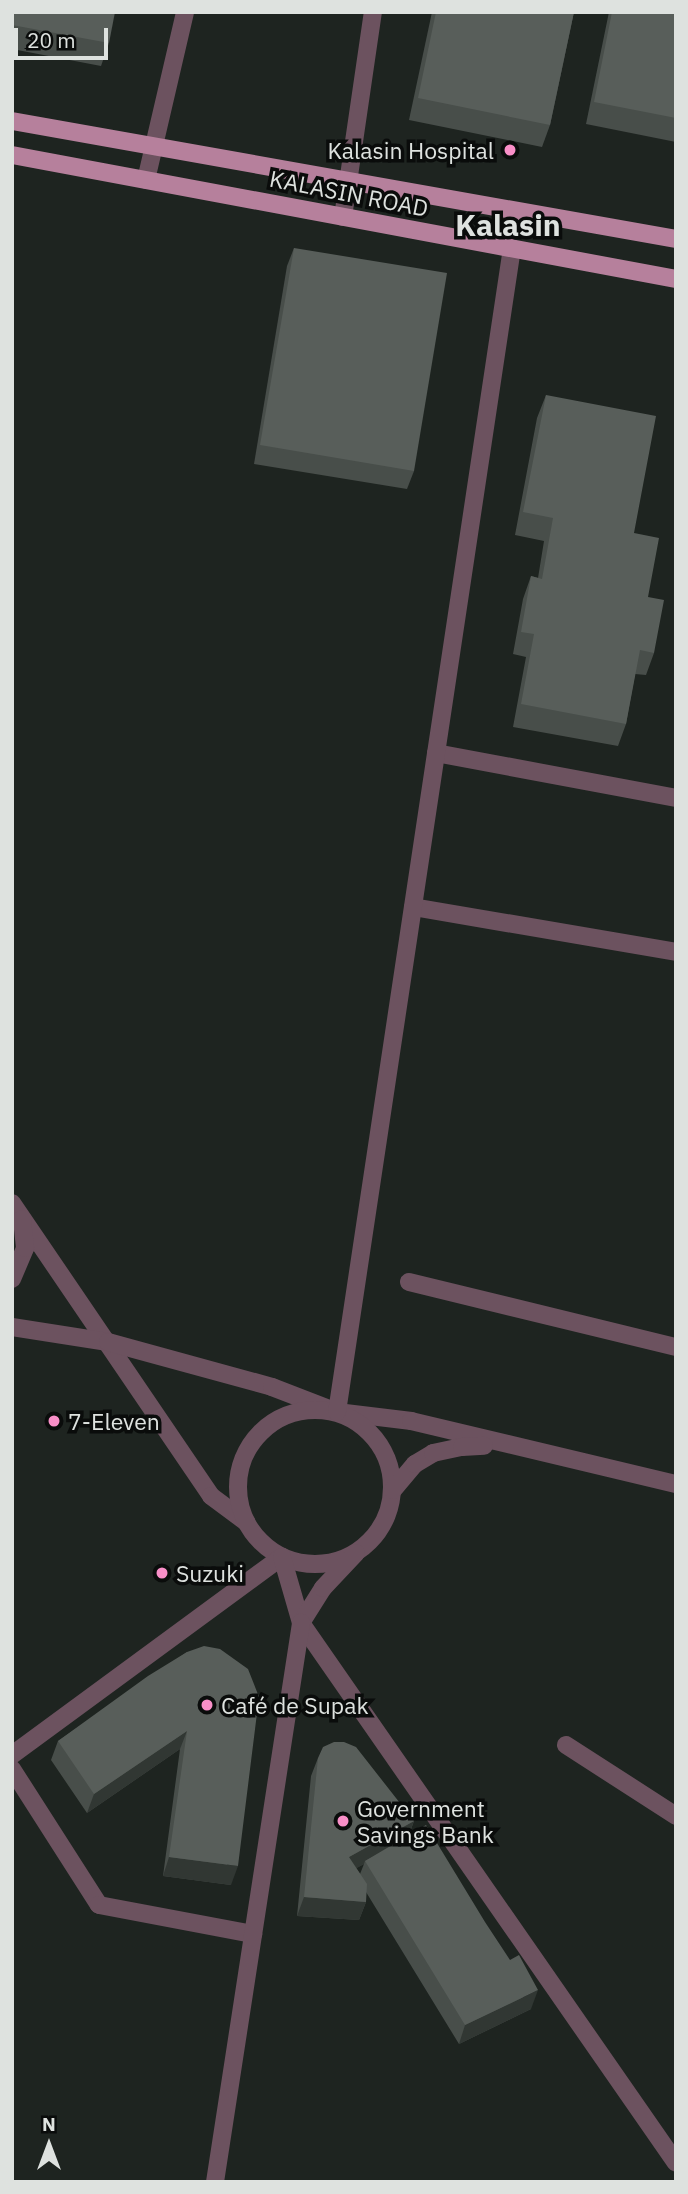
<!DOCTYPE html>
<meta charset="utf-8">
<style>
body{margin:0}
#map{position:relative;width:688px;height:2194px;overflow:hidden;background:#1e2420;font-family:"IBM Plex Sans",sans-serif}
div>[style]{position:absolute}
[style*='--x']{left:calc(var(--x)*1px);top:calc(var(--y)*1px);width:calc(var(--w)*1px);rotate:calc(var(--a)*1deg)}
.minor>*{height:18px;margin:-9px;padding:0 9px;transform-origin:9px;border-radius:9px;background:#6c525f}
.minor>.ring{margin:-9px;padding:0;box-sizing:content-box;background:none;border:18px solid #6c525f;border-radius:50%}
.major>*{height:18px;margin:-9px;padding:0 9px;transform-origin:9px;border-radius:9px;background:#b6809c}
.wall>*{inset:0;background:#484e4a}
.shaded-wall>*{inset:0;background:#313733}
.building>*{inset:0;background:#585e5a}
.dots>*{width:19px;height:19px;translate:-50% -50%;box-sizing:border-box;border:4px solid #0a0c0b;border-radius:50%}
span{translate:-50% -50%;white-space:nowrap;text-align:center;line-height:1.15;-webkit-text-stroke:7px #0a0c0b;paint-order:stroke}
.poi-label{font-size:23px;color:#dee2df}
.right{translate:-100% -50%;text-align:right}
.left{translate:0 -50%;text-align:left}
.street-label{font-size:23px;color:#dee2df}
.district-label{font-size:30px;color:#dee2df;font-weight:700}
.frame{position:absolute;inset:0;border:14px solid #dee2df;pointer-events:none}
.north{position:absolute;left:14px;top:2110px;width:70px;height:70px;-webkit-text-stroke:5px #0a0c0b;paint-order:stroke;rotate:0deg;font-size:19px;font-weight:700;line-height:28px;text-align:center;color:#dee2df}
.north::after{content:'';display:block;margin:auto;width:24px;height:32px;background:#dee2df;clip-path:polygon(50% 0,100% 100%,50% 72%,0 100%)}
.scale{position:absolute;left:14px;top:28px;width:94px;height:32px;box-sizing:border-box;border:4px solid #dee2df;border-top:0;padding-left:9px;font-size:21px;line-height:24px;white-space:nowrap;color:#dee2df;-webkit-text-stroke:5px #0a0c0b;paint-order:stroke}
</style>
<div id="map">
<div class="minor">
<i style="--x:146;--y:180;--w:172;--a:-76.9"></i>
<i style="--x:343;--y:217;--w:207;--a:-81.7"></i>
<i style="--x:436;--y:753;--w:244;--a:10.6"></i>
<i style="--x:413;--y:907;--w:267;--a:9.7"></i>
<i style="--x:12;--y:1203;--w:354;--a:55.8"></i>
<i style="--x:211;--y:1496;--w:44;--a:36.6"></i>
<i style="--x:12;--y:1279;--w:34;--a:-67"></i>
<i style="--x:25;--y:1248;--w:29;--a:-96"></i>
<i style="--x:409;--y:1282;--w:275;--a:13.7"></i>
<i style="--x:12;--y:1327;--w:97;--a:8.9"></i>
<i style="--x:108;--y:1342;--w:170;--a:15.3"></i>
<i style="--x:272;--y:1387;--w:70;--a:21"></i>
<i style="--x:337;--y:1412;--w:75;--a:6.9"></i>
<i style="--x:411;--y:1421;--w:272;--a:13.4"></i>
<i class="ring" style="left:238px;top:1410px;width:136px;height:136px"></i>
<i style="--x:337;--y:1412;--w:1177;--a:-81.45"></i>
<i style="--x:393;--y:1490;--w:34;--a:-50"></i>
<i style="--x:415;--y:1464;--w:21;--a:-31"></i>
<i style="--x:433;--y:1453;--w:30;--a:-12"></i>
<i style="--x:462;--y:1447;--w:22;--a:-3"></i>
<i style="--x:301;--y:1623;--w:657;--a:55.22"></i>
<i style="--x:566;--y:1745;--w:131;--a:32.8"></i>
<i style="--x:12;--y:1755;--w:335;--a:-36.3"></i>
<i style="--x:282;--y:1557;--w:69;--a:73.9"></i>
<i style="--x:301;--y:1623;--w:41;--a:-57.8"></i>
<i style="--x:323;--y:1588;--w:48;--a:-46.7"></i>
<i style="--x:12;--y:1769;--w:161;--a:57.4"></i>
<i style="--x:99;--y:1905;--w:157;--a:10.7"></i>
<i style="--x:215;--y:2182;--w:566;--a:-81.25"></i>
</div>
<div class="major">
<i style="--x:12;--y:121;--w:674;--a:10.08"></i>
<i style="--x:12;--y:155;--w:675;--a:10.58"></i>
</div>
<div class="wall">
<i style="clip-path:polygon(12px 12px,109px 43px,101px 66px,12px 49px)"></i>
<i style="clip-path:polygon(432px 12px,574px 12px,550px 125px,542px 147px,409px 120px)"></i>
<i style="clip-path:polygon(609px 12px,676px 12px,676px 142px,586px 124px)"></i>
<i style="clip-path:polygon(294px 248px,414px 471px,407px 489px,254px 464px,287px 266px)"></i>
<i style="clip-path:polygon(546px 395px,634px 533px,648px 597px,654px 653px,646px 675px,635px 674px,626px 724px,618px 746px,513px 727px,526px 657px,513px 654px,523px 599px,531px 576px,538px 578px,544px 541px,515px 535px,537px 418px)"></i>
<i style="clip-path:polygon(187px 1652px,231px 1885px,163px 1876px,180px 1749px,87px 1813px,51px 1760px,58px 1741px)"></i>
<i style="clip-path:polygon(evenodd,318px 1758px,414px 1821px,409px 1835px,531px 2009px,459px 2044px,366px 1892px,366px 1902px,359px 1920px,297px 1916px,311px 1776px,318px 1758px,364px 1864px,360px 1874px,356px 1868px,364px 1864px)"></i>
</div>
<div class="shaded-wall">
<i style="clip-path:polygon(187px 1731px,180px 1749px,87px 1813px,94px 1794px)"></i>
<i style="clip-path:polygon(414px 1821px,407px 1839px,365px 1861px,364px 1864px,343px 1876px,349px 1857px)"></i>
<i style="clip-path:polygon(169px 1857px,238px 1866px,231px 1885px,163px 1876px)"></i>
<i style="clip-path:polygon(304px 1897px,366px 1902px,359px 1920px,297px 1916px)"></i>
<i style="clip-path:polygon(538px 1990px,531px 2009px,459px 2044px,465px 2025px)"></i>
</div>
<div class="building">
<i style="clip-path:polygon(12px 12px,115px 12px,109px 43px,12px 25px)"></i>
<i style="clip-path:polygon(436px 12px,574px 12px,550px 125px,418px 98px)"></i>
<i style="clip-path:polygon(612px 12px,676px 12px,676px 118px,594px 102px)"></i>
<i style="clip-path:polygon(294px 248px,447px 273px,414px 471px,260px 445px)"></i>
<i style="clip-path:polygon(546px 395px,656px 416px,634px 533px,659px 538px,648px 597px,664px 600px,654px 653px,640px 650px,626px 724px,521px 704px,534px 634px,521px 632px,531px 576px,542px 579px,553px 518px,523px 512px)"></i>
<i style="clip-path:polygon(204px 1646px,220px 1649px,248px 1669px,259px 1697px,238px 1866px,169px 1857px,187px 1731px,94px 1794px,58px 1741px,148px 1676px,187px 1652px)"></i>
<i style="clip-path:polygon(334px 1742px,344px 1742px,356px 1747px,414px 1821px,349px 1857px,367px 1884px,366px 1902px,304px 1897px,318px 1758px,323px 1747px)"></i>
<i style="clip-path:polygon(426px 1825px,485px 1922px,510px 1960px,519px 1955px,538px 1990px,465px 2025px,365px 1861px)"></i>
</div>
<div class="dots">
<i style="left:510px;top:150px;background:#f98fc8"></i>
<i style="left:54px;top:1421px;background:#f98fc8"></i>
<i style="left:162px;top:1573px;background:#f98fc8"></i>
<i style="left:207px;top:1705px;background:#f98fc8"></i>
<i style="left:343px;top:1821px;background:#f98fc8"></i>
</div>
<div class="poi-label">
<span class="right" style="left:494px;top:150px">Kalasin Hospital</span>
<span class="left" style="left:68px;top:1421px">7-Eleven</span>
<span class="left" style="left:176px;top:1573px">Suzuki</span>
<span class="left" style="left:221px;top:1705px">Café de Supak</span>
<span class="left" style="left:357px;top:1821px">Government<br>Savings Bank</span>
</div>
<div class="street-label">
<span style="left:349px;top:193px;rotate:11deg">KALASIN ROAD</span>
</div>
<div class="district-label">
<span style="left:508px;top:225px">Kalasin</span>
</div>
<div class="frame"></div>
<div class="north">N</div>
<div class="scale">20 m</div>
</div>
